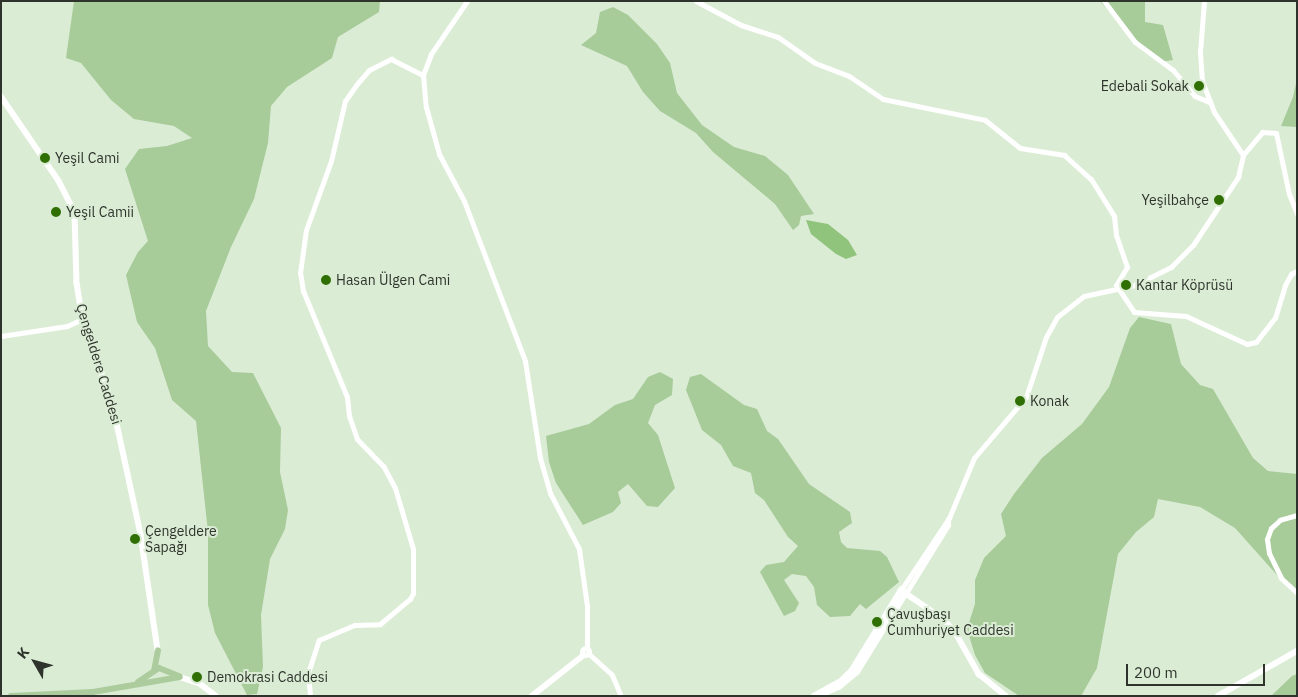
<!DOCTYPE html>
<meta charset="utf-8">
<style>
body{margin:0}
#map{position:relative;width:1298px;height:697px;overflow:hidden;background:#dbecd5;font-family:"IBM Plex Sans",sans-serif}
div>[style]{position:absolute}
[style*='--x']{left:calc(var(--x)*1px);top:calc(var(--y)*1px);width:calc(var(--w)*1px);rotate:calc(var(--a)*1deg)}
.green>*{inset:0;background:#a7cb99}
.water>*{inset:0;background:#90c37c}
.tertiary>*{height:5px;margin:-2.5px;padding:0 2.5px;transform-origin:2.5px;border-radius:2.5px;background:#fff}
.tertiary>.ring{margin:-2.5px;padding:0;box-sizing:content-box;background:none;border:5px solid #fff;border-radius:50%}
.secondary>*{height:5.5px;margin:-2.75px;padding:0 2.75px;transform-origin:2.75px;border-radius:2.75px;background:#fff}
.primary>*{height:6px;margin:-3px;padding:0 3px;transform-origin:3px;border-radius:3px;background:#accc9e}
.dots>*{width:14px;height:14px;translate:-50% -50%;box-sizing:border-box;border:2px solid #dbecd5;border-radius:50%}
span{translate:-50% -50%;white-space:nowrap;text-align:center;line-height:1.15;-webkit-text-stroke:4px #dbecd5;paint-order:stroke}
.poi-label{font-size:14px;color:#2e342c}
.right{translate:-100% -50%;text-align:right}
.left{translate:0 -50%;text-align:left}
.street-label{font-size:14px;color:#2e342c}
.frame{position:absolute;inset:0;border:2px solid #2e342c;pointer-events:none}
.north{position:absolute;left:10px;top:637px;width:50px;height:50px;-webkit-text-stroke:4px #dbecd5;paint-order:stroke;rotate:308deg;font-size:14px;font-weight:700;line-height:20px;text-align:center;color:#2e342c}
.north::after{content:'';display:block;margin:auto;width:18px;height:22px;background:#2e342c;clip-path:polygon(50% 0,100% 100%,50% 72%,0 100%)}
.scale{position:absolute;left:1126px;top:664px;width:139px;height:22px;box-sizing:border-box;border:2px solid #2e342c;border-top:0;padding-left:6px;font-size:15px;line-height:18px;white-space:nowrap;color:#2e342c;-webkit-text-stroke:4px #dbecd5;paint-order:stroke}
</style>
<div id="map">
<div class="green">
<i style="clip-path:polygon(74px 1px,380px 1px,379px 12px,338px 37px,332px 58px,287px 87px,271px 106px,268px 143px,254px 199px,231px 247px,206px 311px,208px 346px,232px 372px,253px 373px,281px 428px,280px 472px,288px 510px,285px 529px,270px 559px,261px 615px,263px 667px,257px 694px,247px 695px,215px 633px,208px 605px,208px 532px,196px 421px,172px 400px,155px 348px,137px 322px,126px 275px,138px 252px,148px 241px,125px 169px,139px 149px,167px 146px,192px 138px,174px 126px,134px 119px,111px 100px,81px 63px,66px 58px)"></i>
<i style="clip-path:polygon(1100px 1px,1145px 1px,1145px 22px,1163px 25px,1173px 60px,1160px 62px,1144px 50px)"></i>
<i style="clip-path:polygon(613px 7px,628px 15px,657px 44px,670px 63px,677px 93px,702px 125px,734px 147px,765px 156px,788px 175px,814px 214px,801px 216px,799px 225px,793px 230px,775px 204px,713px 152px,696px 133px,660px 111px,643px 92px,627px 66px,581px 45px,596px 33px,600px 12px)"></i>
<i style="clip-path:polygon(1297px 79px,1297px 127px,1281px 126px,1293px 97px)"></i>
<i style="clip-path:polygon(1139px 317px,1171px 324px,1181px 364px,1200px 385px,1213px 389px,1253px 458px,1268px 471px,1297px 474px,1297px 591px,1277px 575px,1235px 528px,1200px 507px,1158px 499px,1154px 517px,1136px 532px,1118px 554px,1097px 668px,1081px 696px,1019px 696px,985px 673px,975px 655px,967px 629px,975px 604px,975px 580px,984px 558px,1006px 536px,1001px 514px,1014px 494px,1042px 458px,1082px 424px,1109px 387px,1130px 328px)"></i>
<i style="clip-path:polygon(660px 372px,673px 379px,672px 395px,655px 405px,648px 423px,658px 435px,675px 488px,658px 507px,647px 506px,628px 484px,618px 492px,621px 503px,613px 512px,583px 525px,556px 483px,549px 462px,546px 436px,589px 424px,615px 405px,633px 399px,648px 377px)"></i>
<i style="clip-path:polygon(701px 374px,744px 405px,757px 409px,767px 431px,778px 439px,809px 484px,850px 512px,852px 523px,839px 532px,841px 542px,847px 548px,880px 551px,887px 557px,899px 582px,866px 609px,860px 604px,850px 616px,830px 617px,817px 605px,814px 587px,806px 576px,792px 574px,784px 580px,799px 603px,795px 611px,784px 616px,760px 572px,766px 565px,784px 562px,798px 546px,788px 537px,764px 500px,755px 493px,751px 473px,733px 466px,721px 445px,702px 430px,686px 390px,690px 377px)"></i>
<i style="clip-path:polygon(1297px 674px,1297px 696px,1271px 696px,1292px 676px)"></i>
</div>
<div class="water">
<i style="clip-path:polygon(806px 220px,828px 224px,848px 240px,857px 255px,846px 259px,836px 254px,811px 234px)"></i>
</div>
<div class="tertiary">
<i style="--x:467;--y:1;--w:64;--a:124.2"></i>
<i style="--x:431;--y:54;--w:22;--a:111"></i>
<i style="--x:423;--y:75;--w:32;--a:85"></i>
<i style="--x:426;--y:107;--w:49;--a:74.5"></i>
<i style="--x:439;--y:154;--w:53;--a:62"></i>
<i style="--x:464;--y:201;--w:171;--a:69.1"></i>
<i style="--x:525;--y:361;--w:98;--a:81.2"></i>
<i style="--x:540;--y:458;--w:36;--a:74"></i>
<i style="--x:550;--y:493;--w:63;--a:62.6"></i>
<i style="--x:579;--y:549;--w:58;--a:82"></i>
<i style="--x:587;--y:606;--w:43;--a:90"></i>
<i style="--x:696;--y:1;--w:51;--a:28.1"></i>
<i style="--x:741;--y:25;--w:39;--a:18"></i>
<i style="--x:778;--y:37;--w:45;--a:35.1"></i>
<i style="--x:815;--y:63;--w:36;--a:21"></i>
<i style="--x:849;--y:76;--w:41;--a:34.1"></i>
<i style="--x:883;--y:99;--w:104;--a:11.6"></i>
<i style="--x:985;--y:120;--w:45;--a:38.7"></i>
<i style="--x:1020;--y:148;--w:45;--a:9"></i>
<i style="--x:1064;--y:155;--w:36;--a:42"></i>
<i style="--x:1091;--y:179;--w:44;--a:58.1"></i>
<i style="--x:1114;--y:216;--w:19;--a:84"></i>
<i style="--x:1116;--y:235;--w:34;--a:71"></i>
<i style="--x:1127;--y:267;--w:21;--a:121"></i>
<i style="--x:1116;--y:285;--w:32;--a:56"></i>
<i style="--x:1134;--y:312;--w:52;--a:4.4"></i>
<i style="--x:1186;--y:316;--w:67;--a:24.7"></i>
<i style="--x:1247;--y:344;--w:9;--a:-13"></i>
<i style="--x:1256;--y:342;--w:31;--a:-52"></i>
<i style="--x:1275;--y:318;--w:34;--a:-73"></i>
<i style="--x:1285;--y:285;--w:13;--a:-61"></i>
<i style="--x:1291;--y:274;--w:7;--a:-27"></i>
<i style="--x:1104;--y:1;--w:51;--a:52.9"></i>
<i style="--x:1135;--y:42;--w:47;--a:36.4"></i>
<i style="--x:1173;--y:70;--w:34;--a:50"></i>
<i style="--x:1195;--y:96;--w:15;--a:23"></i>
<i style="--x:1243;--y:155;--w:30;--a:-50"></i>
<i style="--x:1262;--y:132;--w:14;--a:4"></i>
<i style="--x:1276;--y:133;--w:62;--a:78"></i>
<i style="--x:1289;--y:194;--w:22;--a:68"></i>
<i style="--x:1;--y:336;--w:67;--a:-8.6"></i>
<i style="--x:67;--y:326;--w:17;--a:-24"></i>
<i style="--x:1297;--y:515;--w:18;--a:164"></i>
<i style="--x:1280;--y:520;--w:12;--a:138"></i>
<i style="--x:1271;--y:528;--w:12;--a:110"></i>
<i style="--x:1267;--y:539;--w:14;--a:82"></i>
<i style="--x:1269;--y:553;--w:28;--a:64"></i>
<i style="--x:1281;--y:578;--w:22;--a:43"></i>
<i style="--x:901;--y:590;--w:87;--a:-56.3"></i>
<i style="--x:949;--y:518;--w:65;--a:-67.4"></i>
<i style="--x:974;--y:458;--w:80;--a:-49.6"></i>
<i style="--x:1026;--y:397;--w:63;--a:-71.6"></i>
<i style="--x:1046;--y:337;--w:23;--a:-61"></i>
<i style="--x:1057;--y:317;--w:34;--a:-38"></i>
<i style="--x:1084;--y:296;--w:52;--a:-12.2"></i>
<i style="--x:1135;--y:285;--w:40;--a:-26.6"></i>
<i style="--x:1171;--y:267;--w:31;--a:-45"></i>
<i style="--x:1193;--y:245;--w:82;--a:-56.5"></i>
<i style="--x:1238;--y:177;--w:23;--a:-77"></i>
<i style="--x:1243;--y:155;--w:52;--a:-124"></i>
<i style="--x:1214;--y:112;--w:33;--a:-111"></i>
<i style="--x:1202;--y:81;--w:29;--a:-94"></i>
<i style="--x:1200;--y:52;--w:51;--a:-85.5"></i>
<i style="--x:906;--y:593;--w:80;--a:-58.3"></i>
<i style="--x:948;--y:525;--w:6;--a:-90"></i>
<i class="ring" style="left:582.5px;top:648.5px;width:2px;height:2px"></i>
<i style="--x:589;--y:654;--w:31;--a:42"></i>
<i style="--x:612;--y:675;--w:23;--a:67"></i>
<i style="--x:310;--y:696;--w:23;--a:-95"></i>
<i style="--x:308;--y:673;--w:35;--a:-72"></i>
<i style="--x:319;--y:640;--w:39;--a:-23"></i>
<i style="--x:355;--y:625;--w:25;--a:-2"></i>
<i style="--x:380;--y:624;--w:39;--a:-40"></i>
<i style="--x:410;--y:599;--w:7;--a:-63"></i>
<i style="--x:413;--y:593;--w:44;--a:-90"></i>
<i style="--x:413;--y:549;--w:64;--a:-106.4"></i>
<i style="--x:395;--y:488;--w:24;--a:-118"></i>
<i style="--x:384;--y:467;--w:39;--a:-134"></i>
<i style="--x:357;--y:439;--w:24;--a:-109"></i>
<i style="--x:349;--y:416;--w:19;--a:-96"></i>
<i style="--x:347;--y:397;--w:115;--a:-112.5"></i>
<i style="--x:303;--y:291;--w:18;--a:-99"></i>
<i style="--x:300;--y:273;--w:43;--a:-82.1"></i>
<i style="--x:306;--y:230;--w:73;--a:-70.1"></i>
<i style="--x:331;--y:161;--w:62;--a:-76.9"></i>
<i style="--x:345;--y:101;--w:19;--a:-55"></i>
<i style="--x:356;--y:85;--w:20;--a:-49"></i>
<i style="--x:369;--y:70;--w:25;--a:-27"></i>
<i style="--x:391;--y:59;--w:36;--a:27"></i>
</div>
<div class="secondary">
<i style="--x:1;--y:96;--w:103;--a:55.7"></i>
<i style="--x:59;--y:181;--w:36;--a:63"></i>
<i style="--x:75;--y:213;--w:70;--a:88.4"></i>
<i style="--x:77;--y:283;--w:36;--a:81"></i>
<i style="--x:83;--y:319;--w:91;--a:70.8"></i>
<i style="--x:113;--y:405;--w:133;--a:77.8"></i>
<i style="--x:141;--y:535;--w:116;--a:81.6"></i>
<i style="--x:180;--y:677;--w:20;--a:18"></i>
<i style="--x:199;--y:683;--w:21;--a:37"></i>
<i style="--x:823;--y:694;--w:17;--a:-24"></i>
<i style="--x:839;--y:687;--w:23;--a:-40"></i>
<i style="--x:857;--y:672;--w:93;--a:-58.2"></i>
<i style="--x:532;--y:696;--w:66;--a:-38.3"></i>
<i style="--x:814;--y:696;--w:31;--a:-29"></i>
<i style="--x:841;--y:681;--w:16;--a:-45"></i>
<i style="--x:852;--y:670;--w:94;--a:-58.5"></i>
<i style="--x:901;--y:590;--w:53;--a:34.3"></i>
<i style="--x:945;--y:620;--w:19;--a:51"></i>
<i style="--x:957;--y:635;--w:45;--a:60.6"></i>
<i style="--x:979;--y:674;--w:35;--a:39"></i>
<i style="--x:1218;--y:696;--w:91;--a:-29.7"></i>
</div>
<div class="primary">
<i style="--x:154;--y:671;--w:21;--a:-79"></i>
<i style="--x:138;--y:682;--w:25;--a:-34"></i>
<i style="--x:159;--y:668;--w:22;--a:22"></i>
<i style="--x:11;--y:696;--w:82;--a:-2.8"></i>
<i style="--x:93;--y:692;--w:88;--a:-9.8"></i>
</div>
<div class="dots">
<i style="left:1199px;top:86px;background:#306f04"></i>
<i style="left:45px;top:158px;background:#306f04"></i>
<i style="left:1219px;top:200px;background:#306f04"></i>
<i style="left:56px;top:212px;background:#306f04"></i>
<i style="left:326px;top:280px;background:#306f04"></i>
<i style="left:1126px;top:285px;background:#306f04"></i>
<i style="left:1020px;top:401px;background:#306f04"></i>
<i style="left:135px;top:539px;background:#306f04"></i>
<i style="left:877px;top:622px;background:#306f04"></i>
<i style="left:197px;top:677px;background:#306f04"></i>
</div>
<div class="poi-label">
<span class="right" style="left:1189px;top:86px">Edebali Sokak</span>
<span class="left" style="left:55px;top:158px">Yeşil Cami</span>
<span class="right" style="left:1209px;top:200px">Yeşilbahçe</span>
<span class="left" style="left:66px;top:212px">Yeşil Camii</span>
<span class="left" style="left:336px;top:280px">Hasan Ülgen Cami</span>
<span class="left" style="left:1136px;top:285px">Kantar Köprüsü</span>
<span class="left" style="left:1030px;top:401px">Konak</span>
<span class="left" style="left:145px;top:539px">Çengeldere<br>Sapağı</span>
<span class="left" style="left:887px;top:622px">Çavuşbaşı<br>Cumhuriyet Caddesi</span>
<span class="left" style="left:207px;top:677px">Demokrasi Caddesi</span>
</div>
<div class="street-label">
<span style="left:99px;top:364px;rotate:73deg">Çengeldere Caddesi</span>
</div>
<div class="frame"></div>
<div class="north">K</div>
<div class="scale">200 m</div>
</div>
